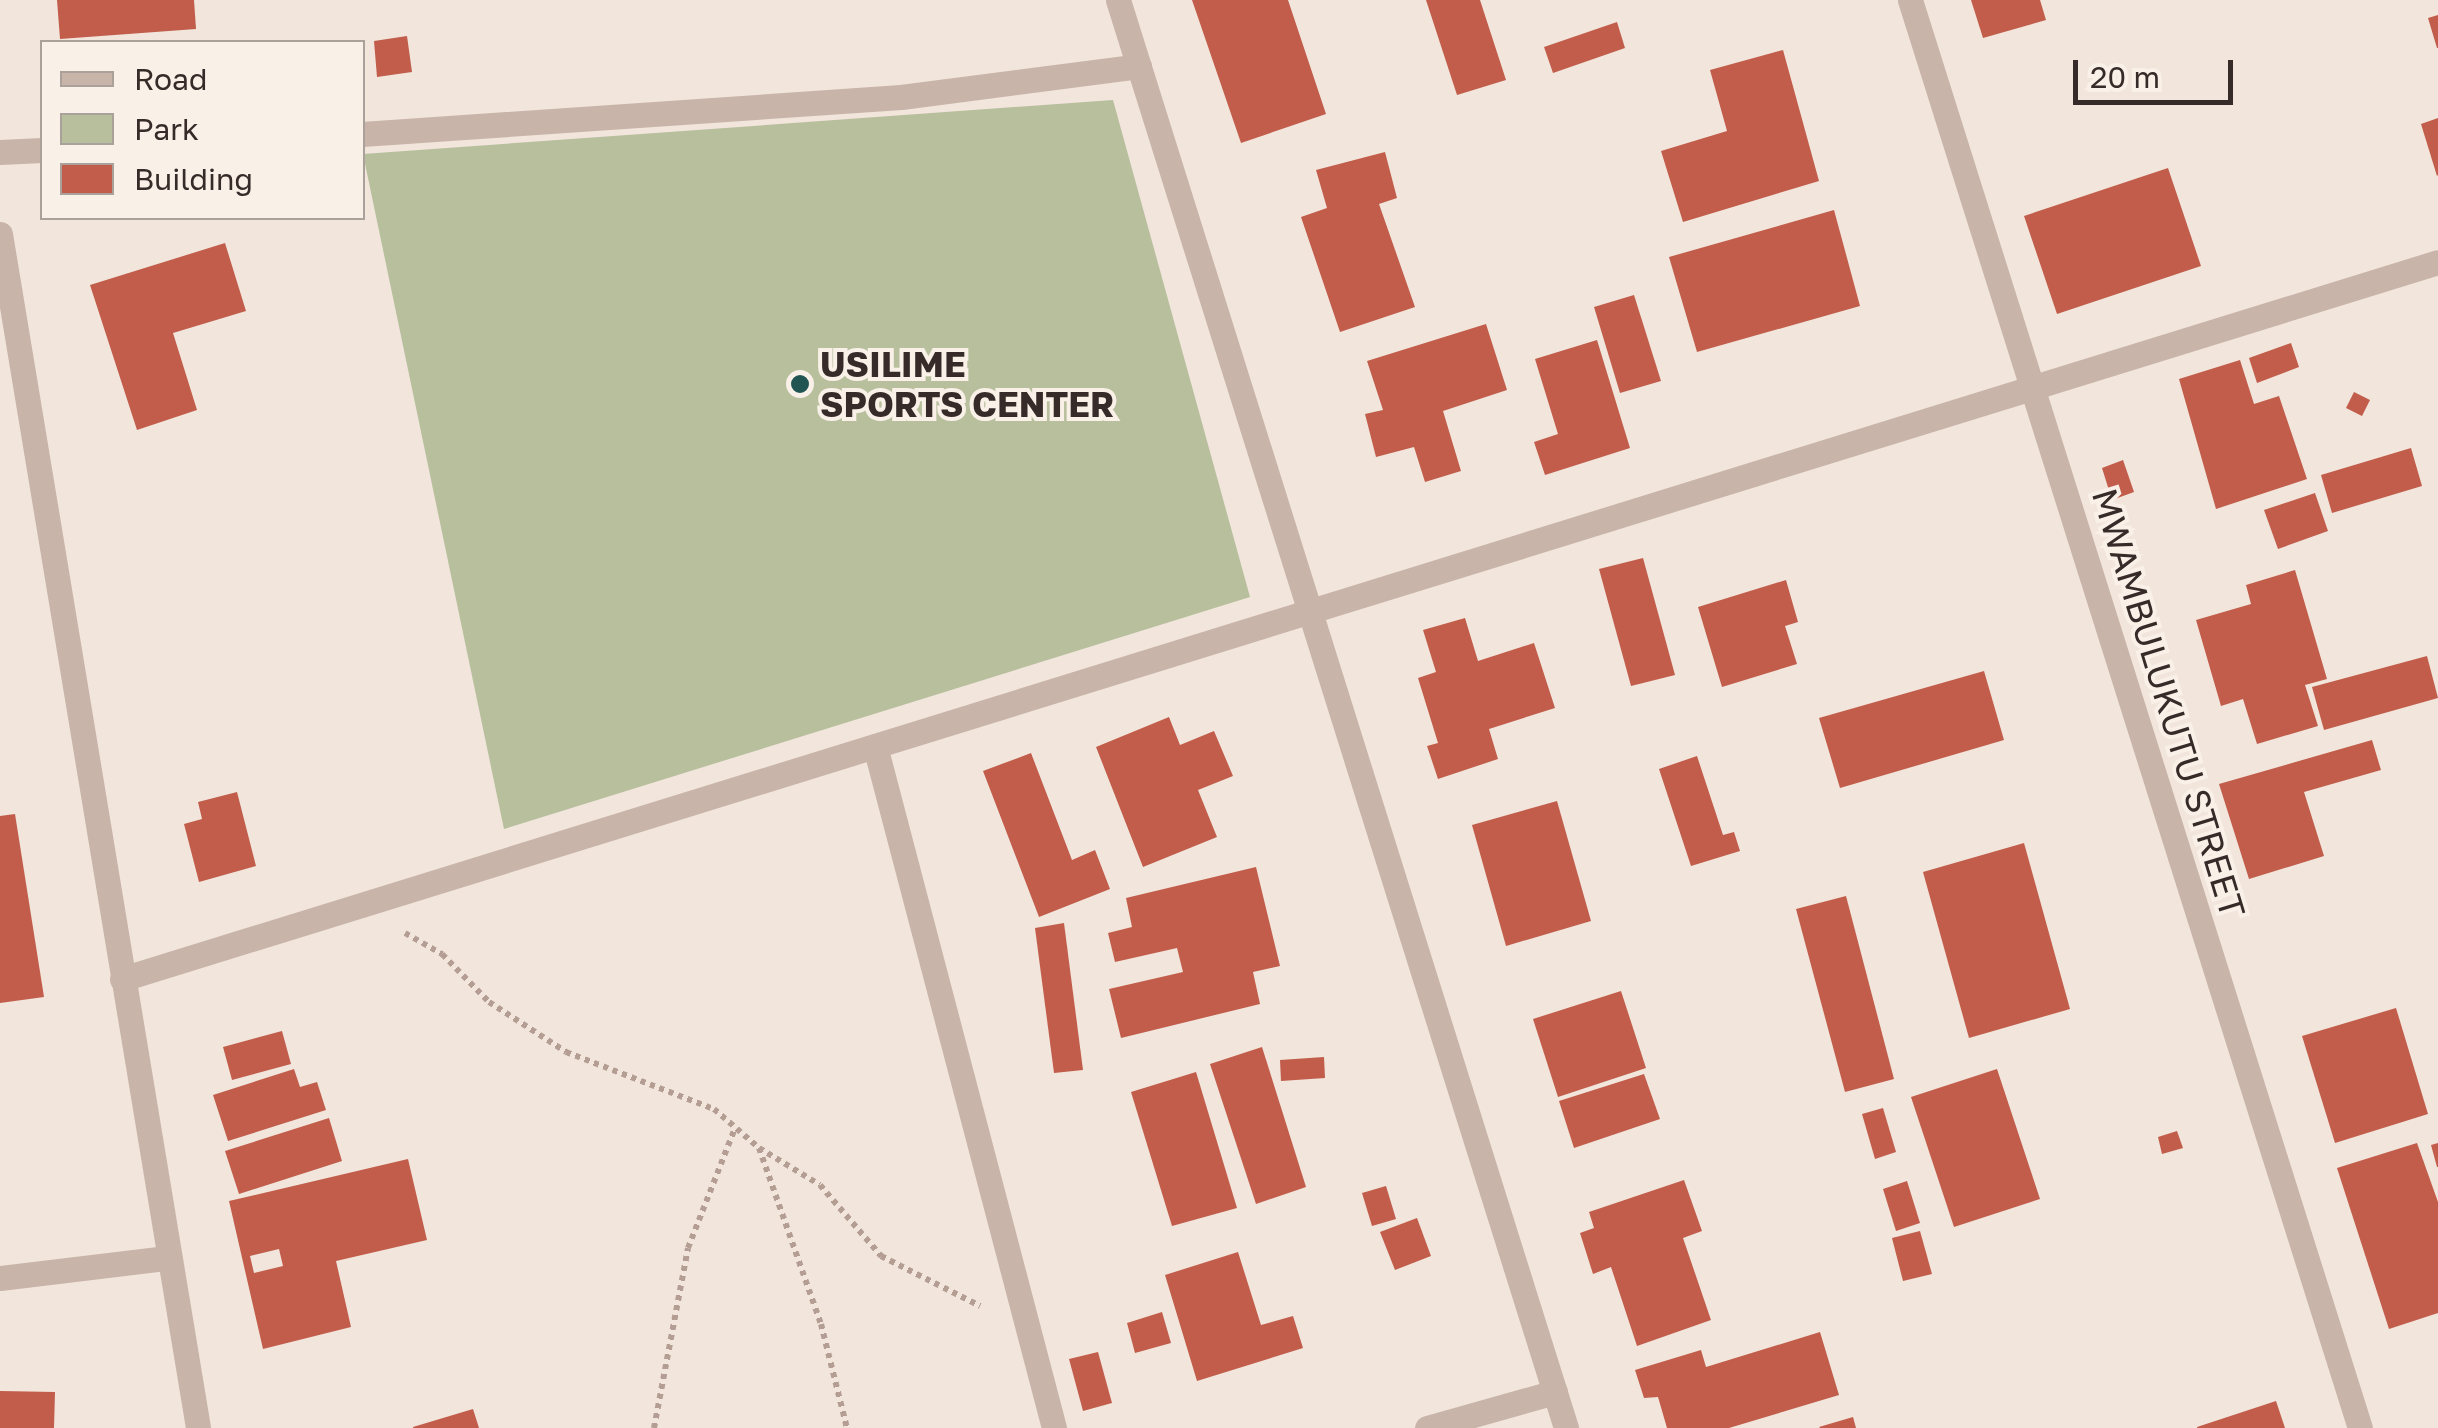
<!DOCTYPE html>
<style>
body{margin:0}
#map{position:relative;width:2438px;height:1428px;overflow:hidden;background:#f1e5dc;font-family:"Golos Text",sans-serif}
div>[style]{position:absolute}
[style*='--x']{left:calc(var(--x)*1px);top:calc(var(--y)*1px);width:calc(var(--w)*1px);rotate:calc(var(--a)*1deg)}
.green>*{inset:0;background:#b7bf9d}
.building>*{inset:0;background:#c15d4a}
.path>*{height:6px;margin-top:-3px;transform-origin:0;background:repeating-linear-gradient(90deg,#b49e93 0 5px,transparent 0 10px)}
.street>*{height:25px;margin:-12.5px;padding:0 12.5px;transform-origin:12.5px;border-radius:12.5px;background:#c8b4a8}
.dots>*{width:28px;height:28px;translate:-50% -50%;box-sizing:border-box;border:5px solid #f9f0e8;border-radius:50%}
span{translate:-50% -50%;white-space:nowrap;text-align:center;line-height:1.15;-webkit-text-stroke:8px #f9f0e8;paint-order:stroke}
.poi-label{font-size:35px;color:#362b28;font-weight:700}
.left{translate:0 -50%;text-align:left}
.street-label{font-size:35px;color:#362b28}
.legend{position:absolute;left:40px;top:40px;width:325px;height:180px;box-sizing:border-box;background:#f9f0e8;border:2px solid #aba19b;margin:0;padding:12px 18px;list-style:none;font-size:30px;color:#362b28}
.legend li{display:flex;align-items:center;gap:20px;height:50px}
.legend b{width:50px;border:2px solid #aba19b}
.scale{position:absolute;left:2073px;top:60px;width:160px;height:45px;box-sizing:border-box;border:5px solid #362b28;border-top:0;padding-left:12px;font-size:30px;line-height:35px;white-space:nowrap;color:#362b28;-webkit-text-stroke:8px #f9f0e8;paint-order:stroke}
</style>
<div id="map">
<div class="green">
<i style="clip-path:polygon(1113px 100px,1250px 597px,504px 829px,363px 154px)"></i>
</div>
<div class="building">
<i style="clip-path:polygon(57px 0,194px 0,196px 29px,60px 39px)"></i>
<i style="clip-path:polygon(1192px 0,1288px 0,1326px 114px,1241px 143px)"></i>
<i style="clip-path:polygon(1426px 0,1480px 0,1506px 80px,1457px 95px)"></i>
<i style="clip-path:polygon(1971px 0,2040px 0,2046px 20px,1983px 38px)"></i>
<i style="clip-path:polygon(2438px 15px,2438px 48px,2437px 48px,2428px 18px)"></i>
<i style="clip-path:polygon(1617px 22px,1625px 48px,1553px 73px,1544px 47px)"></i>
<i style="clip-path:polygon(407px 36px,412px 72px,377px 77px,374px 41px)"></i>
<i style="clip-path:polygon(1783px 50px,1819px 181px,1683px 222px,1661px 151px,1727px 131px,1710px 70px)"></i>
<i style="clip-path:polygon(2438px 118px,2438px 175px,2437px 176px,2421px 124px)"></i>
<i style="clip-path:polygon(1385px 152px,1397px 198px,1379px 204px,1415px 307px,1340px 332px,1301px 217px,1327px 208px,1316px 170px)"></i>
<i style="clip-path:polygon(2168px 168px,2201px 266px,2057px 314px,2024px 216px)"></i>
<i style="clip-path:polygon(1834px 210px,1860px 306px,1697px 352px,1669px 257px)"></i>
<i style="clip-path:polygon(225px 243px,246px 311px,173px 333px,197px 410px,137px 430px,90px 285px)"></i>
<i style="clip-path:polygon(1634px 295px,1661px 381px,1620px 393px,1594px 307px)"></i>
<i style="clip-path:polygon(1486px 324px,1507px 390px,1443px 411px,1461px 471px,1425px 482px,1414px 447px,1376px 457px,1365px 414px,1383px 410px,1367px 361px)"></i>
<i style="clip-path:polygon(1597px 340px,1630px 448px,1545px 475px,1534px 442px,1558px 434px,1535px 359px)"></i>
<i style="clip-path:polygon(2291px 343px,2299px 367px,2257px 383px,2249px 358px)"></i>
<i style="clip-path:polygon(2240px 360px,2254px 404px,2279px 396px,2307px 479px,2216px 509px,2179px 379px)"></i>
<i style="clip-path:polygon(2354px 392px,2370px 400px,2362px 416px,2346px 408px)"></i>
<i style="clip-path:polygon(2411px 448px,2422px 486px,2332px 513px,2321px 475px)"></i>
<i style="clip-path:polygon(2123px 460px,2134px 492px,2112px 500px,2102px 468px)"></i>
<i style="clip-path:polygon(2315px 493px,2328px 531px,2278px 549px,2264px 510px)"></i>
<i style="clip-path:polygon(1643px 558px,1675px 675px,1631px 686px,1599px 569px)"></i>
<i style="clip-path:polygon(2295px 570px,2327px 679px,2305px 685px,2318px 726px,2257px 744px,2243px 699px,2221px 706px,2196px 620px,2251px 604px,2246px 585px)"></i>
<i style="clip-path:polygon(1786px 580px,1798px 622px,1785px 626px,1797px 664px,1722px 687px,1698px 607px)"></i>
<i style="clip-path:polygon(1465px 618px,1478px 661px,1534px 643px,1555px 708px,1489px 729px,1498px 759px,1438px 779px,1427px 746px,1438px 743px,1418px 678px,1436px 672px,1423px 630px)"></i>
<i style="clip-path:polygon(2427px 656px,2438px 698px,2324px 730px,2312px 687px)"></i>
<i style="clip-path:polygon(1984px 671px,2004px 740px,1840px 788px,1819px 718px)"></i>
<i style="clip-path:polygon(1169px 717px,1180px 745px,1214px 731px,1233px 776px,1198px 790px,1217px 837px,1143px 867px,1096px 747px)"></i>
<i style="clip-path:polygon(2372px 740px,2381px 770px,2304px 792px,2324px 856px,2249px 879px,2219px 784px)"></i>
<i style="clip-path:polygon(1031px 753px,1072px 860px,1095px 850px,1110px 889px,1039px 917px,983px 771px)"></i>
<i style="clip-path:polygon(1697px 756px,1723px 835px,1734px 832px,1740px 851px,1691px 866px,1659px 769px)"></i>
<i style="clip-path:polygon(237px 792px,256px 866px,199px 882px,184px 824px,202px 819px,198px 802px)"></i>
<i style="clip-path:polygon(1557px 801px,1591px 921px,1506px 946px,1472px 825px)"></i>
<i style="clip-path:polygon(15px 814px,44px 997px,0 1003px,0 816px)"></i>
<i style="clip-path:polygon(2024px 843px,2070px 1009px,1969px 1038px,1923px 872px)"></i>
<i style="clip-path:polygon(1256px 867px,1280px 966px,1253px 972px,1260px 1004px,1121px 1038px,1109px 989px,1183px 972px,1177px 948px,1115px 962px,1108px 933px,1132px 927px,1126px 898px)"></i>
<i style="clip-path:polygon(1846px 896px,1894px 1079px,1845px 1092px,1796px 909px)"></i>
<i style="clip-path:polygon(1064px 923px,1083px 1070px,1054px 1073px,1035px 928px)"></i>
<i style="clip-path:polygon(1621px 991px,1646px 1068px,1558px 1097px,1533px 1019px)"></i>
<i style="clip-path:polygon(2396px 1008px,2428px 1114px,2335px 1143px,2302px 1036px)"></i>
<i style="clip-path:polygon(282px 1031px,291px 1064px,232px 1080px,223px 1047px)"></i>
<i style="clip-path:polygon(1262px 1047px,1306px 1187px,1256px 1204px,1210px 1064px)"></i>
<i style="clip-path:polygon(1324px 1057px,1325px 1078px,1281px 1081px,1280px 1060px)"></i>
<i style="clip-path:polygon(294px 1069px,300px 1087px,317px 1082px,326px 1110px,228px 1141px,213px 1095px)"></i>
<i style="clip-path:polygon(1997px 1069px,2040px 1199px,1954px 1227px,1911px 1097px)"></i>
<i style="clip-path:polygon(1196px 1072px,1237px 1208px,1172px 1226px,1131px 1092px)"></i>
<i style="clip-path:polygon(1644px 1074px,1660px 1119px,1574px 1148px,1559px 1101px)"></i>
<i style="clip-path:polygon(1883px 1108px,1896px 1152px,1875px 1159px,1862px 1114px)"></i>
<i style="clip-path:polygon(329px 1118px,342px 1161px,239px 1194px,225px 1151px)"></i>
<i style="clip-path:polygon(2177px 1131px,2183px 1148px,2162px 1154px,2158px 1137px)"></i>
<i style="clip-path:polygon(2417px 1143px,2438px 1202px,2438px 1313px,2389px 1329px,2337px 1168px)"></i>
<i style="clip-path:polygon(2438px 1143px,2438px 1167px,2437px 1167px,2431px 1145px)"></i>
<i style="clip-path:polygon(evenodd,408px 1159px,427px 1240px,336px 1261px,351px 1327px,263px 1349px,229px 1201px,408px 1159px,279px 1249px,283px 1266px,254px 1273px,250px 1256px,279px 1249px)"></i>
<i style="clip-path:polygon(1684px 1180px,1702px 1231px,1683px 1238px,1711px 1320px,1637px 1346px,1611px 1267px,1593px 1274px,1580px 1233px,1594px 1228px,1589px 1212px)"></i>
<i style="clip-path:polygon(1907px 1181px,1920px 1223px,1896px 1231px,1883px 1189px)"></i>
<i style="clip-path:polygon(1386px 1186px,1396px 1219px,1372px 1226px,1362px 1193px)"></i>
<i style="clip-path:polygon(1417px 1218px,1431px 1256px,1395px 1270px,1380px 1232px)"></i>
<i style="clip-path:polygon(1920px 1231px,1932px 1274px,1903px 1281px,1892px 1238px)"></i>
<i style="clip-path:polygon(1238px 1252px,1261px 1325px,1293px 1316px,1303px 1348px,1197px 1381px,1165px 1275px)"></i>
<i style="clip-path:polygon(1162px 1312px,1171px 1343px,1135px 1353px,1127px 1323px)"></i>
<i style="clip-path:polygon(1820px 1332px,1839px 1395px,1729px 1428px,1667px 1428px,1658px 1397px,1644px 1398px,1635px 1370px,1701px 1350px,1706px 1367px)"></i>
<i style="clip-path:polygon(1098px 1352px,1112px 1403px,1083px 1411px,1069px 1359px)"></i>
<i style="clip-path:polygon(0 1391px,55px 1392px,54px 1428px,0 1428px)"></i>
<i style="clip-path:polygon(2276px 1401px,2285px 1428px,2197px 1428px,2197px 1427px)"></i>
<i style="clip-path:polygon(473px 1409px,479px 1428px,413px 1428px,413px 1427px)"></i>
<i style="clip-path:polygon(1853px 1417px,1856px 1428px,1820px 1428px,1819px 1427px)"></i>
</div>
<div class="path">
<i style="--x:405;--y:933;--w:43;--a:29.6"></i>
<i style="--x:442;--y:954;--w:67;--a:45.6"></i>
<i style="--x:489;--y:1002;--w:92;--a:33"></i>
<i style="--x:566;--y:1052;--w:159;--a:21.1"></i>
<i style="--x:714;--y:1109;--w:60;--a:40.9"></i>
<i style="--x:759;--y:1148;--w:71;--a:31.2"></i>
<i style="--x:820;--y:1185;--w:94;--a:49.3"></i>
<i style="--x:881;--y:1256;--w:111;--a:26.8"></i>
<i style="--x:759;--y:1148;--w:187;--a:70.6"></i>
<i style="--x:821;--y:1324;--w:107;--a:76"></i>
<i style="--x:654;--y:1428;--w:183;--a:-79.3"></i>
<i style="--x:688;--y:1248;--w:129;--a:-68.6"></i>
</div>
<div class="street">
<i style="--x:1118;--y:0;--w:1497;--a:72.58"></i>
<i style="--x:1910;--y:0;--w:1497;--a:72.51"></i>
<i style="--x:362;--y:134;--w:540;--a:-3.93"></i>
<i style="--x:901;--y:97;--w:240;--a:-7.4"></i>
<i style="--x:0;--y:152;--w:42;--a:-2.7"></i>
<i style="--x:0;--y:234;--w:1210;--a:80.58"></i>
<i style="--x:875;--y:746;--w:705;--a:75.29"></i>
<i style="--x:122;--y:979;--w:2424;--a:-17.2"></i>
<i style="--x:0;--y:1278;--w:166;--a:-6.9"></i>
<i style="--x:1427;--y:1428;--w:133;--a:-15.7"></i>
</div>
<div class="dots">
<i style="left:800px;top:384px;background:#205554"></i>
</div>
<div class="poi-label">
<span class="left" style="left:820px;top:384px">USILIME<br>SPORTS CENTER</span>
</div>
<div class="street-label">
<span style="left:2169px;top:703px;rotate:73deg">MWAMBULUKUTU STREET</span>
</div>
<ul class="legend">
<li><b style="height:12px;background:#c8b4a8"></b>Road</li>
<li><b style="height:28px;background:#b7bf9d"></b>Park</li>
<li><b style="height:28px;background:#c15d4a"></b>Building</li>
</ul>
<div class="scale">20 m</div>
</div>
